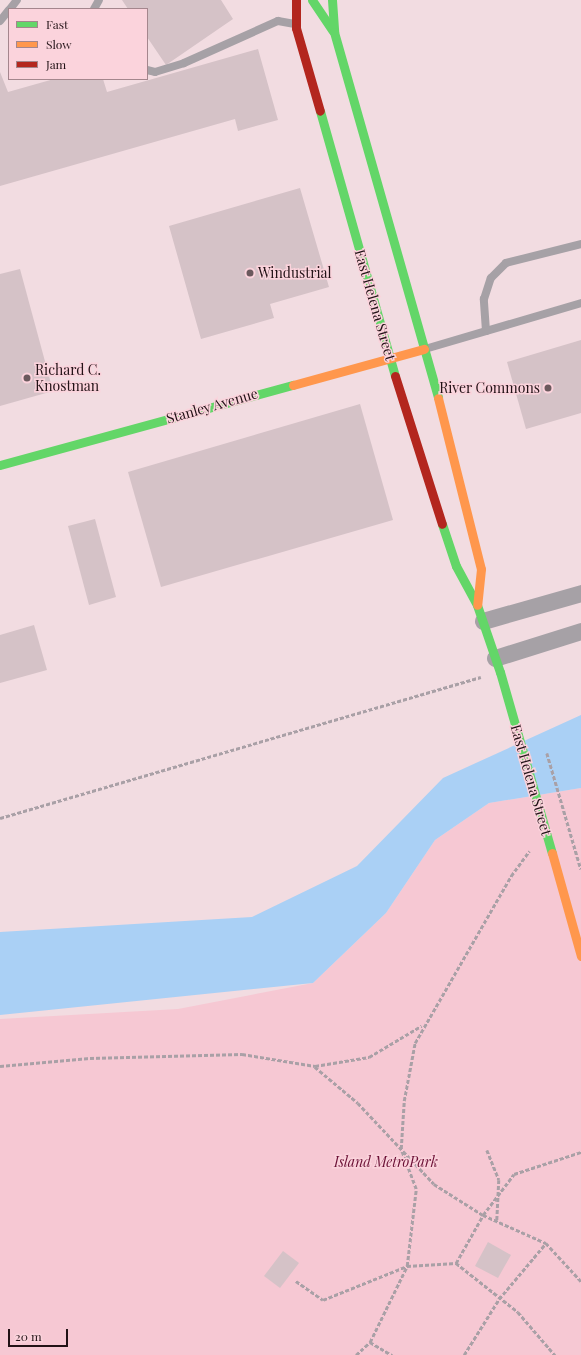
<!DOCTYPE html>
<style>
body{margin:0}
#map{position:relative;width:581px;height:1355px;overflow:hidden;background:#f2dce1;font-family:"Playfair Display",serif}
div>[style]{position:absolute}
[style*='--x']{left:calc(var(--x)*1px);top:calc(var(--y)*1px);width:calc(var(--w)*1px);rotate:calc(var(--a)*1deg)}
.green>*{inset:0;background:#f6c8d3}
.water>*{inset:0;background:#aad0f5}
.building>*{inset:0;background:#d5c2c7}
.path>*{height:2.5px;margin-top:-1.25px;transform-origin:0;background:repeating-linear-gradient(90deg,#a9a0a6 0 4px,transparent 0 6px)}
.lane>*{height:8px;margin:-4px;padding:0 4px;transform-origin:4px;border-radius:4px;background:#a6a1a6}
.street>*{height:17px;margin:-8.5px;padding:0 8.5px;transform-origin:8.5px;border-radius:8.5px;background:#a6a1a6}
.fast>*{height:9px;margin:-4.5px;padding:0 4.5px;transform-origin:4.5px;border-radius:4.5px;background:#63d668}
.slow>*{height:9px;margin:-4.5px;padding:0 4.5px;transform-origin:4.5px;border-radius:4.5px;background:#ff974d}
.jam>*{height:9px;margin:-4.5px;padding:0 4.5px;transform-origin:4.5px;border-radius:4.5px;background:#b3261e}
.dots>*{width:11px;height:11px;translate:-50% -50%;box-sizing:border-box;border:2px solid #fbd3dc;border-radius:50%}
span{translate:-50% -50%;white-space:nowrap;text-align:center;line-height:1.15;-webkit-text-stroke:3px #fbd3dc;paint-order:stroke}
.poi-label{font-size:14px;color:#221216}
.left{translate:0 -50%;text-align:left}
.right{translate:-100% -50%;text-align:right}
.street-label{font-size:14px;color:#221216}
.park-label{font-size:14px;color:#6b1035;font-style:italic}
.legend{position:absolute;left:8px;top:8px;width:140px;height:72px;box-sizing:border-box;background:#fbd3dc;border:1px solid #a4868d;margin:0;padding:5px 7px;list-style:none;font-size:12px;color:#221216}
.legend li{display:flex;align-items:center;gap:8px;height:20px}
.legend b{width:20px;border:1px solid #a4868d}
.scale{position:absolute;left:8px;top:1329px;width:60px;height:18px;box-sizing:border-box;border:2px solid #221216;border-top:0;padding-left:5px;font-size:12px;line-height:14px;white-space:nowrap;color:#221216;-webkit-text-stroke:3px #fbd3dc;paint-order:stroke}
</style>
<div id="map">
<div class="green">
<i style="clip-path:polygon(581px 788px,581px 1355px,0 1355px,0 1019px,178px 1009px,313px 983px,386px 913px,435px 840px,489px 803px)"></i>
</div>
<div class="water">
<i style="clip-path:polygon(581px 715px,581px 788px,489px 803px,435px 840px,386px 913px,313px 983px,0 1015px,0 932px,252px 917px,357px 866px,443px 778px)"></i>
</div>
<div class="building">
<i style="clip-path:polygon(122px 0,221px 0,233px 19px,166px 65px,147px 37px,147px 9px,128px 9px)"></i>
<i style="clip-path:polygon(258px 49px,278px 120px,238px 131px,235px 119px,0 186px,0 72px,8px 92px,54px 79px,103px 79px,107px 92px)"></i>
<i style="clip-path:polygon(300px 188px,329px 287px,270px 304px,274px 318px,201px 339px,169px 226px)"></i>
<i style="clip-path:polygon(20px 269px,53px 391px,0 406px,0 274px)"></i>
<i style="clip-path:polygon(581px 340px,581px 413px,526px 429px,507px 362px)"></i>
<i style="clip-path:polygon(360px 404px,393px 520px,161px 587px,128px 472px)"></i>
<i style="clip-path:polygon(95px 519px,116px 597px,89px 605px,68px 526px)"></i>
<i style="clip-path:polygon(34px 625px,47px 670px,0 683px,0 635px)"></i>
<i style="clip-path:polygon(488px 1242px,511px 1255px,498px 1278px,475px 1266px)"></i>
<i style="clip-path:polygon(283px 1251px,299px 1263px,280px 1288px,264px 1276px)"></i>
</div>
<div class="path">
<i style="--x:547;--y:753;--w:121;--a:73.7"></i>
<i style="--x:0;--y:818;--w:501;--a:-16.34"></i>
<i style="--x:0;--y:1066;--w:90;--a:-5.1"></i>
<i style="--x:90;--y:1058;--w:152;--a:-1.5"></i>
<i style="--x:242;--y:1054;--w:74;--a:9.3"></i>
<i style="--x:315;--y:1066;--w:55;--a:-9.5"></i>
<i style="--x:369;--y:1057;--w:61;--a:-30.8"></i>
<i style="--x:315;--y:1067;--w:56;--a:39.9"></i>
<i style="--x:358;--y:1103;--w:111;--a:46.8"></i>
<i style="--x:434;--y:1184;--w:58;--a:32.3"></i>
<i style="--x:483;--y:1215;--w:69;--a:24"></i>
<i style="--x:546;--y:1243;--w:52;--a:47.4"></i>
<i style="--x:487;--y:1150;--w:32;--a:68"></i>
<i style="--x:499;--y:1180;--w:41;--a:92.8"></i>
<i style="--x:456;--y:1263;--w:55;--a:-60.6"></i>
<i style="--x:483;--y:1215;--w:51;--a:-52.9"></i>
<i style="--x:514;--y:1174;--w:71;--a:-18.2"></i>
<i style="--x:296;--y:1281;--w:33;--a:35"></i>
<i style="--x:323;--y:1300;--w:91;--a:-22"></i>
<i style="--x:407;--y:1266;--w:49;--a:-3.5"></i>
<i style="--x:456;--y:1263;--w:79;--a:38.3"></i>
<i style="--x:518;--y:1312;--w:57;--a:49.3"></i>
<i style="--x:370;--y:1342;--w:26;--a:31"></i>
<i style="--x:356;--y:1355;--w:19;--a:-43"></i>
<i style="--x:370;--y:1342;--w:85;--a:-64"></i>
<i style="--x:407;--y:1266;--w:78;--a:-83.3"></i>
<i style="--x:416;--y:1189;--w:43;--a:-110.6"></i>
<i style="--x:401;--y:1149;--w:48;--a:-86.4"></i>
<i style="--x:404;--y:1101;--w:59;--a:-79.3"></i>
<i style="--x:415;--y:1043;--w:193;--a:-60.1"></i>
<i style="--x:511;--y:876;--w:31;--a:-54"></i>
<i style="--x:464;--y:1355;--w:66;--a:-58"></i>
<i style="--x:499;--y:1299;--w:73;--a:-50"></i>
</div>
<div class="lane">
<i style="--x:10;--y:9;--w:11;--a:-52"></i>
<i style="--x:94;--y:9;--w:10;--a:-61"></i>
<i style="--x:0;--y:21;--w:14;--a:-51"></i>
<i style="--x:147;--y:70;--w:8;--a:14"></i>
<i style="--x:155;--y:72;--w:30;--a:-17"></i>
<i style="--x:184;--y:63;--w:103;--a:-24.1"></i>
<i style="--x:278;--y:21;--w:17;--a:10"></i>
<i style="--x:486;--y:331;--w:32;--a:-94"></i>
<i style="--x:484;--y:299;--w:22;--a:-72"></i>
<i style="--x:491;--y:278;--w:21;--a:-45"></i>
<i style="--x:506;--y:263;--w:77;--a:-14.2"></i>
<i style="--x:425;--y:349;--w:163;--a:-16.4"></i>
</div>
<div class="street">
<i style="--x:483;--y:621;--w:102;--a:-15.9"></i>
<i style="--x:495;--y:658;--w:90;--a:-17.4"></i>
</div>
<div class="fast">
<i style="--x:312;--y:0;--w:37;--a:56"></i>
<i style="--x:332;--y:0;--w:32;--a:86"></i>
<i style="--x:334;--y:32;--w:380;--a:74.1"></i>
<i style="--x:320;--y:111;--w:275;--a:74.2"></i>
<i style="--x:0;--y:465;--w:304;--a:-15.3"></i>
<i style="--x:442;--y:524;--w:44;--a:71.6"></i>
<i style="--x:456;--y:566;--w:44;--a:61.7"></i>
<i style="--x:477;--y:605;--w:71;--a:71.1"></i>
<i style="--x:500;--y:672;--w:188;--a:74"></i>
</div>
<div class="slow">
<i style="--x:293;--y:385;--w:136;--a:-15.4"></i>
<i style="--x:438;--y:398;--w:176;--a:75.9"></i>
<i style="--x:481;--y:569;--w:36;--a:96"></i>
<i style="--x:552;--y:853;--w:107;--a:74.3"></i>
</div>
<div class="jam">
<i style="--x:296;--y:0;--w:28;--a:90"></i>
<i style="--x:296;--y:28;--w:86;--a:73.9"></i>
<i style="--x:395;--y:376;--w:155;--a:72.4"></i>
</div>
<div class="dots">
<i style="left:250px;top:273px;background:#6b595d"></i>
<i style="left:27px;top:378px;background:#6b595d"></i>
<i style="left:548px;top:388px;background:#6b595d"></i>
</div>
<div class="poi-label">
<span class="left" style="left:258px;top:273px">Windustrial</span>
<span class="left" style="left:35px;top:378px">Richard C.<br>Knostman</span>
<span class="right" style="left:540px;top:388px">River Commons</span>
</div>
<div class="street-label">
<span style="left:375px;top:305px;rotate:74deg">East Helena Street</span>
<span style="left:212px;top:406px;rotate:-16deg">Stanley Avenue</span>
<span style="left:531px;top:780px;rotate:74deg">East Helena Street</span>
</div>
<div class="park-label">
<span style="left:386px;top:1162px">Island MetroPark</span>
</div>
<ul class="legend">
<li><b style="height:5px;background:#63d668"></b>Fast</li>
<li><b style="height:5px;background:#ff974d"></b>Slow</li>
<li><b style="height:5px;background:#b3261e"></b>Jam</li>
</ul>
<div class="scale">20 m</div>
</div>
